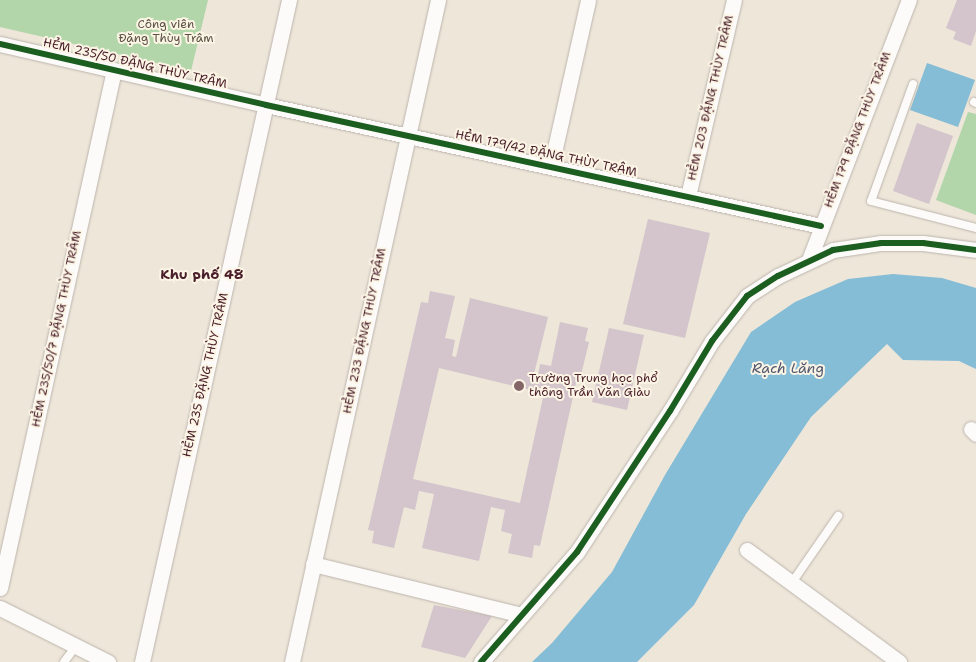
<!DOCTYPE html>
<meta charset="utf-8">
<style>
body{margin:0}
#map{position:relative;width:976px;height:662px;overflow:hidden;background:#ede6d9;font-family:"Shantell Sans",sans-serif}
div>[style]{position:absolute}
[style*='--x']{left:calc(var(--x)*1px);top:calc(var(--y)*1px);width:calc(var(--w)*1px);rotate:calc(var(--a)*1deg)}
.green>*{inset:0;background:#b2d6aa}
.water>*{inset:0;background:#85bcd6}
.building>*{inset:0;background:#d3c5cb}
.roads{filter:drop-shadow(0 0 1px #bdb4ad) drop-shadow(0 0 1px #bdb4ad)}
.service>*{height:8px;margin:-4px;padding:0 4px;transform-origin:4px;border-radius:4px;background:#fcfbf9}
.minor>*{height:15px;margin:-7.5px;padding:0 7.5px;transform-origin:7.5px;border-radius:7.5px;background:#fcfbf9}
.cycleway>*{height:6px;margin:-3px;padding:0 3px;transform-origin:3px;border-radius:3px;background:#1b5e20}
.dots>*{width:14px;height:14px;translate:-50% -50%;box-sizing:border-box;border:2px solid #fcf5e5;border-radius:50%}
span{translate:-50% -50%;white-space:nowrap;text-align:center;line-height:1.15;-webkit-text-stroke:4px #fcf5e5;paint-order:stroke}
.park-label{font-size:12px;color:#5b5245}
.street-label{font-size:12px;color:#4a1f2b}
.poi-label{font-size:12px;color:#4a1f2b}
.left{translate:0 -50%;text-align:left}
.neighbourhood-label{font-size:14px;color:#4a1f2b;font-weight:700}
.water-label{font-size:14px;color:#50576f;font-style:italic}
</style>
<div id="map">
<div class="green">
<i style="clip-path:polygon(0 0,208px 0,191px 71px,0 27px)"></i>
<i style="clip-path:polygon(968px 112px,976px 114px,976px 215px,936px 200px)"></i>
</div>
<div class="water">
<i style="clip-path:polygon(927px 63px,975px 80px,958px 127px,910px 110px)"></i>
<i style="clip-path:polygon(893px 274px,942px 278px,976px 288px,976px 369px,959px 361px,903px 360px,887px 344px,811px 417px,746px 514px,694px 605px,637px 662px,532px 662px,552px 643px,612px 572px,665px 475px,751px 332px,795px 302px,848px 279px)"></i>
</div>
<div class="building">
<i style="clip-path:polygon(957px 0,976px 0,976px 31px,971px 46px,953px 39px,956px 32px,946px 28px)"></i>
<i style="clip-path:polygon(917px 123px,953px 136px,929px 204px,893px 191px)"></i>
<i style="clip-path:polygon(648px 219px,710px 233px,685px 338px,623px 324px)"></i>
<i style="clip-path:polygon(evenodd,430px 291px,455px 296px,445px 338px,455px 340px,452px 356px,456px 357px,470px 298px,548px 317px,534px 374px,538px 375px,540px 364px,551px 366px,560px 322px,588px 328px,585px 341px,589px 342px,581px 375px,578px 374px,540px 546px,534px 545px,532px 558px,508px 553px,512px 534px,501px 531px,505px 510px,491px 507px,479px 561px,422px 548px,434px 494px,419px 491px,415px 510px,404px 507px,394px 548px,372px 543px,374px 531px,368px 530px,421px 302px,428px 303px,430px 291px,439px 368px,544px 393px,520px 503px,413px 479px,439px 368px)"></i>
<i style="clip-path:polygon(609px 328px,644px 335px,627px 410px,592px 402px)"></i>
<i style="clip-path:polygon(434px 605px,492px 616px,465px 658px,421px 647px)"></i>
</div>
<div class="roads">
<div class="service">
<i style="--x:913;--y:84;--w:124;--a:109.7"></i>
<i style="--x:871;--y:201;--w:108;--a:14.4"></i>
<i style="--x:974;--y:102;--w:2;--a:27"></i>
<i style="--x:791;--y:584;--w:83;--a:-55.3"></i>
<i style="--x:64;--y:662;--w:21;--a:-53"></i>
</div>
<div class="minor">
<i style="--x:0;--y:44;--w:273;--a:12.9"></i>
<i style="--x:266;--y:105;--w:568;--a:12.3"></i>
<i style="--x:551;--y:166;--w:170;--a:-77.4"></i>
<i style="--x:688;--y:196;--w:201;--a:-76.8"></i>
<i style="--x:809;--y:260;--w:279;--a:-69"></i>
<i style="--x:971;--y:429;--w:7;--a:45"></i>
<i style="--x:747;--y:550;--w:189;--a:36.4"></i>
<i style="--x:313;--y:564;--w:215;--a:13.7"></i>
<i style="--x:0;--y:588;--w:530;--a:-77.59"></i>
<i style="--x:0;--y:608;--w:121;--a:26.6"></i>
<i style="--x:142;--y:662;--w:678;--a:-77.48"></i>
<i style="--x:292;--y:662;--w:678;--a:-77.56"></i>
<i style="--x:481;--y:662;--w:146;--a:-48.9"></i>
<i style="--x:577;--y:552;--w:169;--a:-56.6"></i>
<i style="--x:670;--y:411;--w:82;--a:-59"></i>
<i style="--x:712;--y:341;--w:57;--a:-52.1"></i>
<i style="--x:747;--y:296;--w:37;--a:-33"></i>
<i style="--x:778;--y:276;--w:61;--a:-25.3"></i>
<i style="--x:833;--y:250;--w:49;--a:-8.3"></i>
<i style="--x:881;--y:243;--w:42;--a:0"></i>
<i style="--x:923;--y:243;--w:53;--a:7.5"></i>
</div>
</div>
<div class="cycleway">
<i style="--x:0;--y:44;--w:273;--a:12.9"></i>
<i style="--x:266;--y:105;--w:568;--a:12.3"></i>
<i style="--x:481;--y:662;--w:146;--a:-48.9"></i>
<i style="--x:577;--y:552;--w:169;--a:-56.6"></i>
<i style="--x:670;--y:411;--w:82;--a:-59"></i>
<i style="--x:712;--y:341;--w:57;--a:-52.1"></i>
<i style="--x:747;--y:296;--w:37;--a:-33"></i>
<i style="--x:778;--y:276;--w:61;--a:-25.3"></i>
<i style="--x:833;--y:250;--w:49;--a:-8.3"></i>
<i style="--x:881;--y:243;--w:42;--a:0"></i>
<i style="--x:923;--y:243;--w:53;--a:7.5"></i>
</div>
<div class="dots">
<i style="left:519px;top:386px;background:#836568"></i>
</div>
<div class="park-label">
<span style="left:166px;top:32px">Công viên<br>Đặng Thùy Trâm</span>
</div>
<div class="street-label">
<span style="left:135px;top:64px;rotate:13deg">HẺM 235/50 ĐẶNG THÙY TRÂM</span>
<span style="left:711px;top:98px;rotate:-77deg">HẺM 203 ĐẶNG THÙY TRÂM</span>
<span style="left:858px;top:130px;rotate:-69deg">HẺM 179 ĐẶNG THÙY TRÂM</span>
<span style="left:546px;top:154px;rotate:12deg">HẺM 179/42 ĐẶNG THÙY TRÂM</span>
<span style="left:57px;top:329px;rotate:-78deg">HẺM 235/50/7 ĐẶNG THÙY TRÂM</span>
<span style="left:365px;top:331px;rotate:-78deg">HẺM 233 ĐẶNG THÙY TRÂM</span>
<span style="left:206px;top:375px;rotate:-77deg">HẺM 235 ĐẶNG THÙY TRÂM</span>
</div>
<div class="poi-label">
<span class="left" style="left:529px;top:386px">Trường Trung học phổ<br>thông Trần Văn Giàu</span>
</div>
<div class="neighbourhood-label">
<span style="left:202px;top:274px">Khu phố 48</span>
</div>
<div class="water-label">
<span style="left:788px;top:368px">Rạch Lăng</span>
</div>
</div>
